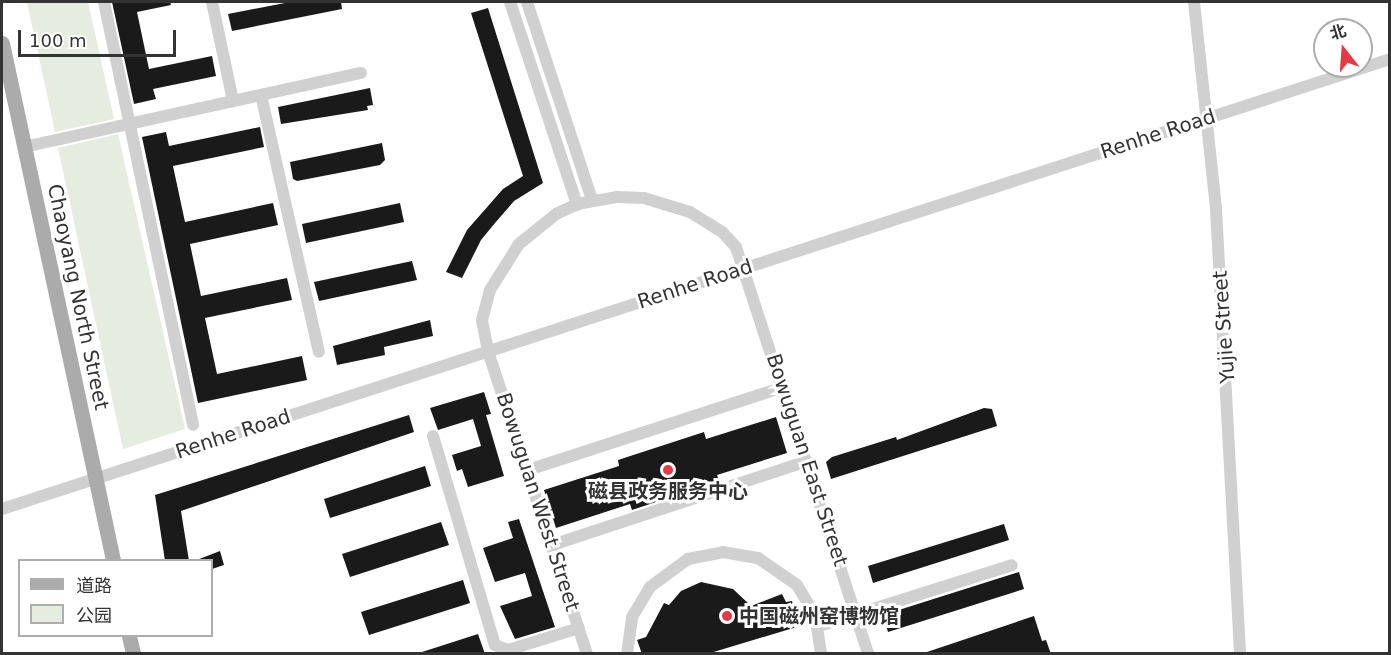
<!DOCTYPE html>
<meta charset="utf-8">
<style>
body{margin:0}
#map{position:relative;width:1391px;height:655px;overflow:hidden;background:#fff;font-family:"DejaVu Sans","Noto Sans SC",sans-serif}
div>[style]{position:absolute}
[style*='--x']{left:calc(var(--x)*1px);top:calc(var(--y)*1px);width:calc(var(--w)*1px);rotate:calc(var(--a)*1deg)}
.green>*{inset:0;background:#e6ecdf}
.building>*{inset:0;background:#1a1a1a}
.minor>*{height:12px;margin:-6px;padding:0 6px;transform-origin:6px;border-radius:6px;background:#d0d0d0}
.major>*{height:15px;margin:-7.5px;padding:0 7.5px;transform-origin:7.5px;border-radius:7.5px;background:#ababab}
.dots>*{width:16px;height:16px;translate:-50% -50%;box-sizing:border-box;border:3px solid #fff;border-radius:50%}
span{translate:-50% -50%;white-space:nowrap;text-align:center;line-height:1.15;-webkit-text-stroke:6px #fff;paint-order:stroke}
.street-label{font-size:20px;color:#333}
.poi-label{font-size:20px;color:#333;font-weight:700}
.left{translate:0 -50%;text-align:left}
.frame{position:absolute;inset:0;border:3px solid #333;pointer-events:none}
.legend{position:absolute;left:18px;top:559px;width:195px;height:78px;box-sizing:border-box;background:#fff;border:2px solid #adadad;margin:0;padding:8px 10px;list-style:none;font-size:18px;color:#333}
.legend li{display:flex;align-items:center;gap:12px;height:30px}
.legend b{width:30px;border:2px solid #adadad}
.north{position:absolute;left:1313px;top:18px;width:60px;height:60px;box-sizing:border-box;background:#fff;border:2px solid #adadad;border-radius:50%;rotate:343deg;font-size:16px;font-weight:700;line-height:24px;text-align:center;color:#333}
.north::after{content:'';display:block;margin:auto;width:21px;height:27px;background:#e63946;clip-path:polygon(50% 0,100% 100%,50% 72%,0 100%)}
.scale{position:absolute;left:18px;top:30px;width:158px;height:27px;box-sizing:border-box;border:3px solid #333;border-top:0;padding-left:8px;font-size:18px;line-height:21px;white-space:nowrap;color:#333;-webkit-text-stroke:4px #fff;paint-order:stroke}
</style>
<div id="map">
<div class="green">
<i style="clip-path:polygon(27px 2px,88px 2px,114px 119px,55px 132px)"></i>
<i style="clip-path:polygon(118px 134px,185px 429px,123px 449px,58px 148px)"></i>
</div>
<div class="building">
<i style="clip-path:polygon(112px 2px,170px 2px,171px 5px,137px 12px,149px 69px,212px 56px,216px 76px,153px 89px,156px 99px,134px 104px)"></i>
<i style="clip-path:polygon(290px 2px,341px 2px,342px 9px,232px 31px,228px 14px)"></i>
<i style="clip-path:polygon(488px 8px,543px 183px,514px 201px,495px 223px,481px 240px,462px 278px,446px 272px,467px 230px,503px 189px,523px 176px,471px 13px)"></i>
<i style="clip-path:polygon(370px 88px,373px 105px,367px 106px,368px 110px,281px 124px,278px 107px)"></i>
<i style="clip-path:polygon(260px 127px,264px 147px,173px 166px,185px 222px,273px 203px,278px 225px,190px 244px,201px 296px,287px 278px,292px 300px,205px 318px,217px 374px,302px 356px,307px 380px,198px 403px,142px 137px,166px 132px,169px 146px)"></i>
<i style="clip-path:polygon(382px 143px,385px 160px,380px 165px,297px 181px,293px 179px,290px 162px)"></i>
<i style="clip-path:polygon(400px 203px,404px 222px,306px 243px,302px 224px)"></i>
<i style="clip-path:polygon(412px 261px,417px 280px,319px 301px,314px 282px)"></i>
<i style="clip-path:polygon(430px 320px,433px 336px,384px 347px,385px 355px,337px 365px,333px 346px)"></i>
<i style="clip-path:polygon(484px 392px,491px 414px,486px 415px,504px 476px,468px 487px,462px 469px,457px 471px,452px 455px,481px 446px,473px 419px,438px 430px,430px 408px)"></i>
<i style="clip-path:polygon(984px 408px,992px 409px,997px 426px,831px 479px,826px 462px,832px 457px,896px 437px,897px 440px)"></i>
<i style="clip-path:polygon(409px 415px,414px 432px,181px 511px,189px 561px,165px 561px,155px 495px)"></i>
<i style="clip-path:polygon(776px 417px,787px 453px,717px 475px,719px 481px,632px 510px,630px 504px,556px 528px,544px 490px,619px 466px,618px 460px,704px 432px,706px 439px)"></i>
<i style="clip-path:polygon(425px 466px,431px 486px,330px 518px,324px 499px)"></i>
<i style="clip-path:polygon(519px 519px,555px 627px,515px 639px,500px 606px,532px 596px,525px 573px,495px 582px,483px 548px,513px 538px,508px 522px)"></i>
<i style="clip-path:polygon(441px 522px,449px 545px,350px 577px,342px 554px)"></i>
<i style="clip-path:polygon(1004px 524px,1009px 540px,873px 583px,868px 566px)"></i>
<i style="clip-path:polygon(220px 551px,224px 565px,212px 569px,212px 561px,194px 561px)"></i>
<i style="clip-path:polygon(1019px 572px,1024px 589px,888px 632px,883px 615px)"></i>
<i style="clip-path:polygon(463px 580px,470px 603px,369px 635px,361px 612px)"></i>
<i style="clip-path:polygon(701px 582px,733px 589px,751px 606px,782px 594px,786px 602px,792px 601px,800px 626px,707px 654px,642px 654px,637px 640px,646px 637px,664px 603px,669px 605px,681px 591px)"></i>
<i style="clip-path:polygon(1034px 616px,1042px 641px,1046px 640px,1051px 654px,921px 654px)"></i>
<i style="clip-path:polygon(478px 634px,485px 654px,422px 654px,422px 652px)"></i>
</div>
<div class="minor">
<i style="--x:104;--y:2;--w:432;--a:78.1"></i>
<i style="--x:212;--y:2;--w:101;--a:78"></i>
<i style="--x:510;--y:2;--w:214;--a:71.7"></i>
<i style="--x:527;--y:2;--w:208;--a:71.8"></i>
<i style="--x:1194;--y:2;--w:208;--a:83.9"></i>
<i style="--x:1216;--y:209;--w:446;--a:86.9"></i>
<i style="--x:261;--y:95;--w:263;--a:77.3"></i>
<i style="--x:24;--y:147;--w:345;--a:-12.4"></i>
<i style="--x:433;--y:436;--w:218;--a:73.5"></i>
<i style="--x:495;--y:645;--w:14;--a:21"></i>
<i style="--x:508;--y:650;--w:74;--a:-17.2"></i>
<i style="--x:528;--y:470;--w:269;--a:-18"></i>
<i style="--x:2;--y:509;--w:1459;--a:-17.96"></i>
<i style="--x:552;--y:545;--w:268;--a:-18.2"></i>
<i style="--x:819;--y:626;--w:202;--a:-17.5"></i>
<i style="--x:587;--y:654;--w:319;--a:-108.1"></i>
<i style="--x:488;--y:351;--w:32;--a:-101"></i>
<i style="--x:482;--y:320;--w:31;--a:-75"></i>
<i style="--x:490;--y:290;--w:54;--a:-57.8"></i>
<i style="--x:519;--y:244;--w:48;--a:-39"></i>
<i style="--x:556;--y:214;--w:23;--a:-25"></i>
<i style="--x:577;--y:204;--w:41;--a:-9.9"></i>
<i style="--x:617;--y:197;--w:27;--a:2"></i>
<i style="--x:644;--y:198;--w:48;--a:16.9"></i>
<i style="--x:690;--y:212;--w:39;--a:32"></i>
<i style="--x:723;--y:233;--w:19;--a:47"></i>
<i style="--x:736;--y:247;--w:428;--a:72"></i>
<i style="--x:627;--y:654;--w:37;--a:-82"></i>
<i style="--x:632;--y:617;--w:35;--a:-59"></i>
<i style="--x:650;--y:587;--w:47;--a:-36.4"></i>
<i style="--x:688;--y:559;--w:36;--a:-11"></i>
<i style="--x:723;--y:552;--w:36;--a:10"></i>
<i style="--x:758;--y:558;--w:47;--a:34.7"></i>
<i style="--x:797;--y:585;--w:35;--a:59"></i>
<i style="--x:815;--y:615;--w:39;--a:81"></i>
</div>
<div class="major">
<i style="--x:2;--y:43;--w:529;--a:77.88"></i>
<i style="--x:129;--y:636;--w:18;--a:77"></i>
</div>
<div class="dots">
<i style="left:668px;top:470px;background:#e63946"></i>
<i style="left:727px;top:616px;background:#e63946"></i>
</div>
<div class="street-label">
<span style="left:1158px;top:134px;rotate:-18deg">Renhe Road</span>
<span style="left:695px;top:284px;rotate:-18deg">Renhe Road</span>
<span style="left:78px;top:297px;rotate:78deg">Chaoyang North Street</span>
<span style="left:1224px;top:327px;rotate:-94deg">Yujie Street</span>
<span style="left:233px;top:434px;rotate:-18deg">Renhe Road</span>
<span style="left:807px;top:460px;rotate:72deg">Bowuguan East Street</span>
<span style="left:538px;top:502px;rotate:72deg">Bowuguan West Street</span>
</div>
<div class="poi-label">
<span style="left:668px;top:491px">磁县政务服务中心</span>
<span class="left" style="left:739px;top:616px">中国磁州窑博物馆</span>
</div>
<div class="frame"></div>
<ul class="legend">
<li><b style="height:8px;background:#ababab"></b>道路</li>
<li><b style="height:16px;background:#e6ecdf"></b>公园</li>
</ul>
<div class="north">北</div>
<div class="scale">100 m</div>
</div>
